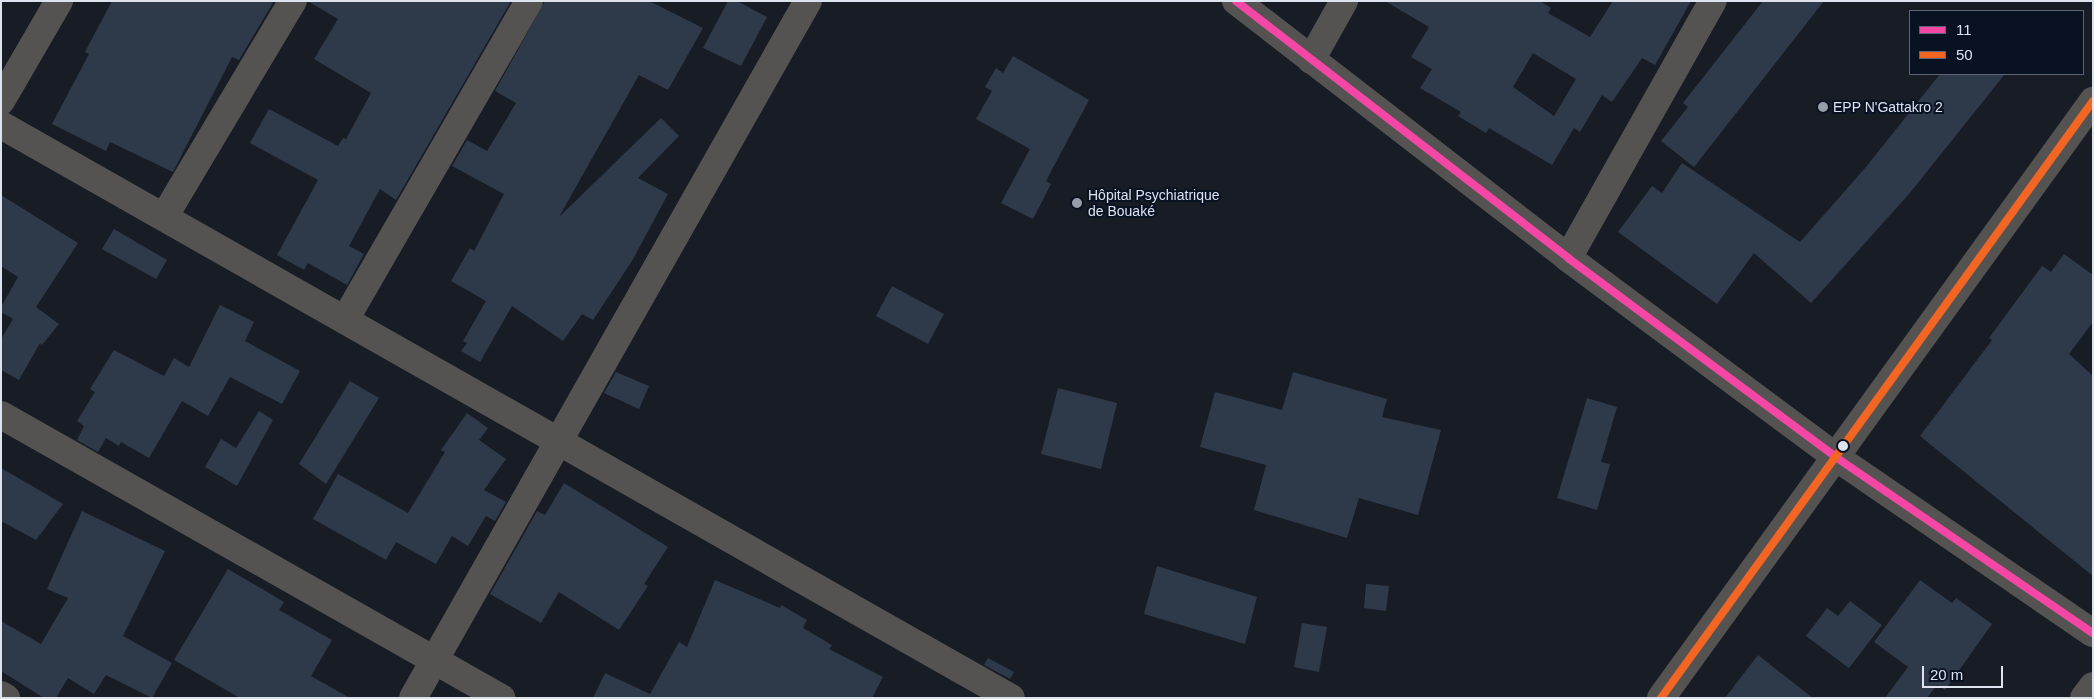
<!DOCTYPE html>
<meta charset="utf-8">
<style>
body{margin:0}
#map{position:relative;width:2094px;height:699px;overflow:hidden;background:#181d25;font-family:Helvetica,sans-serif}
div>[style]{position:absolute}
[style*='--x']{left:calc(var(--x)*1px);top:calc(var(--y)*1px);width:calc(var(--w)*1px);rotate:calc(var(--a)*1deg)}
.building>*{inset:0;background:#2e394a}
.minor>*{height:28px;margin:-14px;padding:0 14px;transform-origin:14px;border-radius:14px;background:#555352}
.bus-1>*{height:8px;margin:-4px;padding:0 4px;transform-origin:4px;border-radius:4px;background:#f346a5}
.bus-2>*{height:8px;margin:-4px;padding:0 4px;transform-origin:4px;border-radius:4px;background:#f26522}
.dots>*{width:14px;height:14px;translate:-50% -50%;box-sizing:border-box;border:2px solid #091222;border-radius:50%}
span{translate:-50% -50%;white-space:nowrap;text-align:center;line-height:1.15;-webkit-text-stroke:4px #091222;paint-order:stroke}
.poi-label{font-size:14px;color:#dce2ee}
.left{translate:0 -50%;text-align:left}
.frame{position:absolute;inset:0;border:2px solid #dce2ee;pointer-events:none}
.legend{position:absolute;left:1909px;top:10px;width:175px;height:65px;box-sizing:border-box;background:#091222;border:1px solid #5d6574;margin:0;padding:6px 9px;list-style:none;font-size:15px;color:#dce2ee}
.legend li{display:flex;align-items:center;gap:10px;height:25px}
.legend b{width:25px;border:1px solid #5d6574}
.scale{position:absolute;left:1922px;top:666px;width:81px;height:22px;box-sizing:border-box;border:2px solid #dce2ee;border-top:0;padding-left:6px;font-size:15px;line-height:18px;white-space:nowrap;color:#dce2ee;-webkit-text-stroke:4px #091222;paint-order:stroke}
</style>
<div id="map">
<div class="building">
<i style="clip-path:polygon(112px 1px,274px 1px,239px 60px,232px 57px,173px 172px,110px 142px,106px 151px,52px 124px,89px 54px,85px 52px)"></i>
<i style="clip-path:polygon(344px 1px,511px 1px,396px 200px,380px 189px,349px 246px,364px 254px,347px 285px,308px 263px,304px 270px,277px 255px,318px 180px,250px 143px,269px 109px,338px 146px,343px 138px,346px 139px,371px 93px,314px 59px,338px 19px,309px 2px)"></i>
<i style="clip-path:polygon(545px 1px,649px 1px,703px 28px,668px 90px,639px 75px,559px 217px,661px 118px,679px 136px,638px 178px,668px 194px,632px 261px,593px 320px,582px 314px,563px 341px,512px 306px,480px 362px,461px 351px,467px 343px,463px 341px,486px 301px,451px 281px,470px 248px,474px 251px,504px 194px,452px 166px,467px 140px,487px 151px,516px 103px,495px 91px)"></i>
<i style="clip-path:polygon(728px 1px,737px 1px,767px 17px,741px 66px,703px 48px)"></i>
<i style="clip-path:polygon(evenodd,1385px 1px,1540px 1px,1551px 8px,1548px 13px,1590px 37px,1613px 1px,1691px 1px,1655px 65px,1642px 58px,1612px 102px,1602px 95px,1580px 132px,1574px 128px,1552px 165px,1489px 128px,1486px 133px,1458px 116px,1461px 112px,1420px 88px,1432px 69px,1411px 57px,1429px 27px,1385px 1px,1533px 53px,1576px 79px,1554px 116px,1513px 87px,1533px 53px)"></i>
<i style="clip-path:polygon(1763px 1px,1824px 1px,1694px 167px,1661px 141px,1688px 107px,1683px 103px)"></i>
<i style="clip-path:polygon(1013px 56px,1089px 100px,1046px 181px,1051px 184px,1033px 219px,1001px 203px,1030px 149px,976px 119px,992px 91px,985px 87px,996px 68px,1003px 73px)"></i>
<i style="clip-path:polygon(1940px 74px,2005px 74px,1909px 194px,1811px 303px,1754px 253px,1717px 304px,1618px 232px,1652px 186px,1662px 193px,1682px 163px,1800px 242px,1866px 167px)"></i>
<i style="clip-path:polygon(1px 195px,78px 243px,36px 307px,59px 324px,42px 345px,40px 343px,19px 380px,1px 370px,1px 339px,13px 319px,1px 312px,1px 307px,18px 277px,1px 266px)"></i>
<i style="clip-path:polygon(114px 229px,167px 260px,156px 279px,102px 249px)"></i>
<i style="clip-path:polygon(2064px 254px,2093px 275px,2093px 322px,2069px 354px,2093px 376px,2093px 576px,1920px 436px,1992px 340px,1989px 338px,2042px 266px,2051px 272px)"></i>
<i style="clip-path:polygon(892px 286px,944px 314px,928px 344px,876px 316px)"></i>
<i style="clip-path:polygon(220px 305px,254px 322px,245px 341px,300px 371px,282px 404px,230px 377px,208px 416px,182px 401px,149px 458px,121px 442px,119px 446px,106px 438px,98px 452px,77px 440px,84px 426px,77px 421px,95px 392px,90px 389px,114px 350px,164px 376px,174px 358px,189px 367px)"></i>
<i style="clip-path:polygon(616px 372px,649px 386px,639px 409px,604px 393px)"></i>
<i style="clip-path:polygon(1293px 372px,1387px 399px,1382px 417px,1441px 430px,1418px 515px,1359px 498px,1347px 538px,1254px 510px,1266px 465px,1200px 447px,1215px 392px,1282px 410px)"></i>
<i style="clip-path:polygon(350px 381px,379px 398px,326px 484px,299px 464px)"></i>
<i style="clip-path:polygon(1058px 388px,1117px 403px,1101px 469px,1041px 454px)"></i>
<i style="clip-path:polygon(1587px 398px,1617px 407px,1601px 462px,1610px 464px,1597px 510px,1557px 498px)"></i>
<i style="clip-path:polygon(259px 411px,273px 420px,237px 486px,205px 467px,221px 439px,236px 448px)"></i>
<i style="clip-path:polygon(467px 413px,488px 428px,479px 440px,506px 459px,484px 490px,506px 502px,495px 521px,486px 516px,468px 546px,452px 536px,436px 564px,396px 542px,386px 560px,313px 519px,338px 474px,408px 513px,445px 452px,441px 450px)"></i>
<i style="clip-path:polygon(1px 468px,63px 504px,36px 540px,1px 521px)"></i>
<i style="clip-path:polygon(564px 483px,668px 547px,644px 584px,648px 586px,619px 630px,559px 592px,541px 623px,490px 594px,537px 511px,545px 515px)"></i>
<i style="clip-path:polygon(82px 511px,165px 551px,123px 636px,172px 663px,152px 698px,106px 675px,94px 694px,68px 678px,56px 698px,44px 698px,1px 671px,1px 621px,41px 644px,68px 598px,47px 589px)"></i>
<i style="clip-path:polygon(1157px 566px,1257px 597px,1245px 644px,1144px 614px)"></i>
<i style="clip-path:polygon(228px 569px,284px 602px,279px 610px,332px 640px,311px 676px,350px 698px,240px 698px,174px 660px)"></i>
<i style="clip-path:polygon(715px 580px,780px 608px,781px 605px,807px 620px,803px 628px,832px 645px,829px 649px,883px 677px,872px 698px,593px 698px,605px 673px,650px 694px,679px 642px,687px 647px)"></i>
<i style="clip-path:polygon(1920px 580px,1952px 603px,1956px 598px,1992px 624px,1945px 690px,1937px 685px,1927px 698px,1885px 698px,1908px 667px,1874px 642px)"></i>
<i style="clip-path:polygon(1366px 584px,1389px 586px,1386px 611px,1364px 608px)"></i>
<i style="clip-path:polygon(1850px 601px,1882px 625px,1849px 668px,1806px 636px,1827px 608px,1838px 616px)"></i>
<i style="clip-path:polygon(1302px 623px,1327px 627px,1319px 672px,1294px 667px)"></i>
<i style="clip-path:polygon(1758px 655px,1813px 698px,1725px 698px)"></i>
<i style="clip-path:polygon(988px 658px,1014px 672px,1010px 679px,984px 665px)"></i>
</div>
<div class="minor">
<i style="--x:1236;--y:1;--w:420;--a:37.7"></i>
<i style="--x:1568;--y:258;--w:335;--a:36.6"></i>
<i style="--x:1837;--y:458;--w:310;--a:34.4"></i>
<i style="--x:1311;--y:60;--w:68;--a:-60.8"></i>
<i style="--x:1;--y:101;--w:116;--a:-59.9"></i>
<i style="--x:1;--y:125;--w:1161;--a:29.57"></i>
<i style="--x:164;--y:217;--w:252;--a:-59.2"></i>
<i style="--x:1568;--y:258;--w:295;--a:-60.6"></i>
<i style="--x:346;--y:318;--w:366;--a:-60"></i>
<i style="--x:1;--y:415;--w:575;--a:29.51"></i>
<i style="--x:1;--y:695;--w:6;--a:31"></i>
<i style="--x:413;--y:698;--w:801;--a:-60.46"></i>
<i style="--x:1661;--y:698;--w:737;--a:-54.11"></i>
<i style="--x:2084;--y:698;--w:15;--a:-53"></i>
</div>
<div class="bus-1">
<i style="--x:1236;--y:1;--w:420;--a:37.7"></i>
<i style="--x:1568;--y:258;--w:335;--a:36.6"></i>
<i style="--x:1837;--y:458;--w:310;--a:34.4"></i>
</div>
<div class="bus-2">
<i style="--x:1661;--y:698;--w:737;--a:-54.11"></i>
</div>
<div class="dots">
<i style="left:1823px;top:107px;background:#979da8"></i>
<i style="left:1077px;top:203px;background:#979da8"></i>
<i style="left:1843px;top:446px;background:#dce2ee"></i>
</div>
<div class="poi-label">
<span class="left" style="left:1833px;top:107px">EPP N'Gattakro 2</span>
<span class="left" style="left:1088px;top:203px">Hôpital Psychiatrique<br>de Bouaké</span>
</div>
<div class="frame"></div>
<ul class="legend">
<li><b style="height:6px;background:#f346a5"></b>11</li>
<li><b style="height:6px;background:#f26522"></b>50</li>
</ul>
<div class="scale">20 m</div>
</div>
